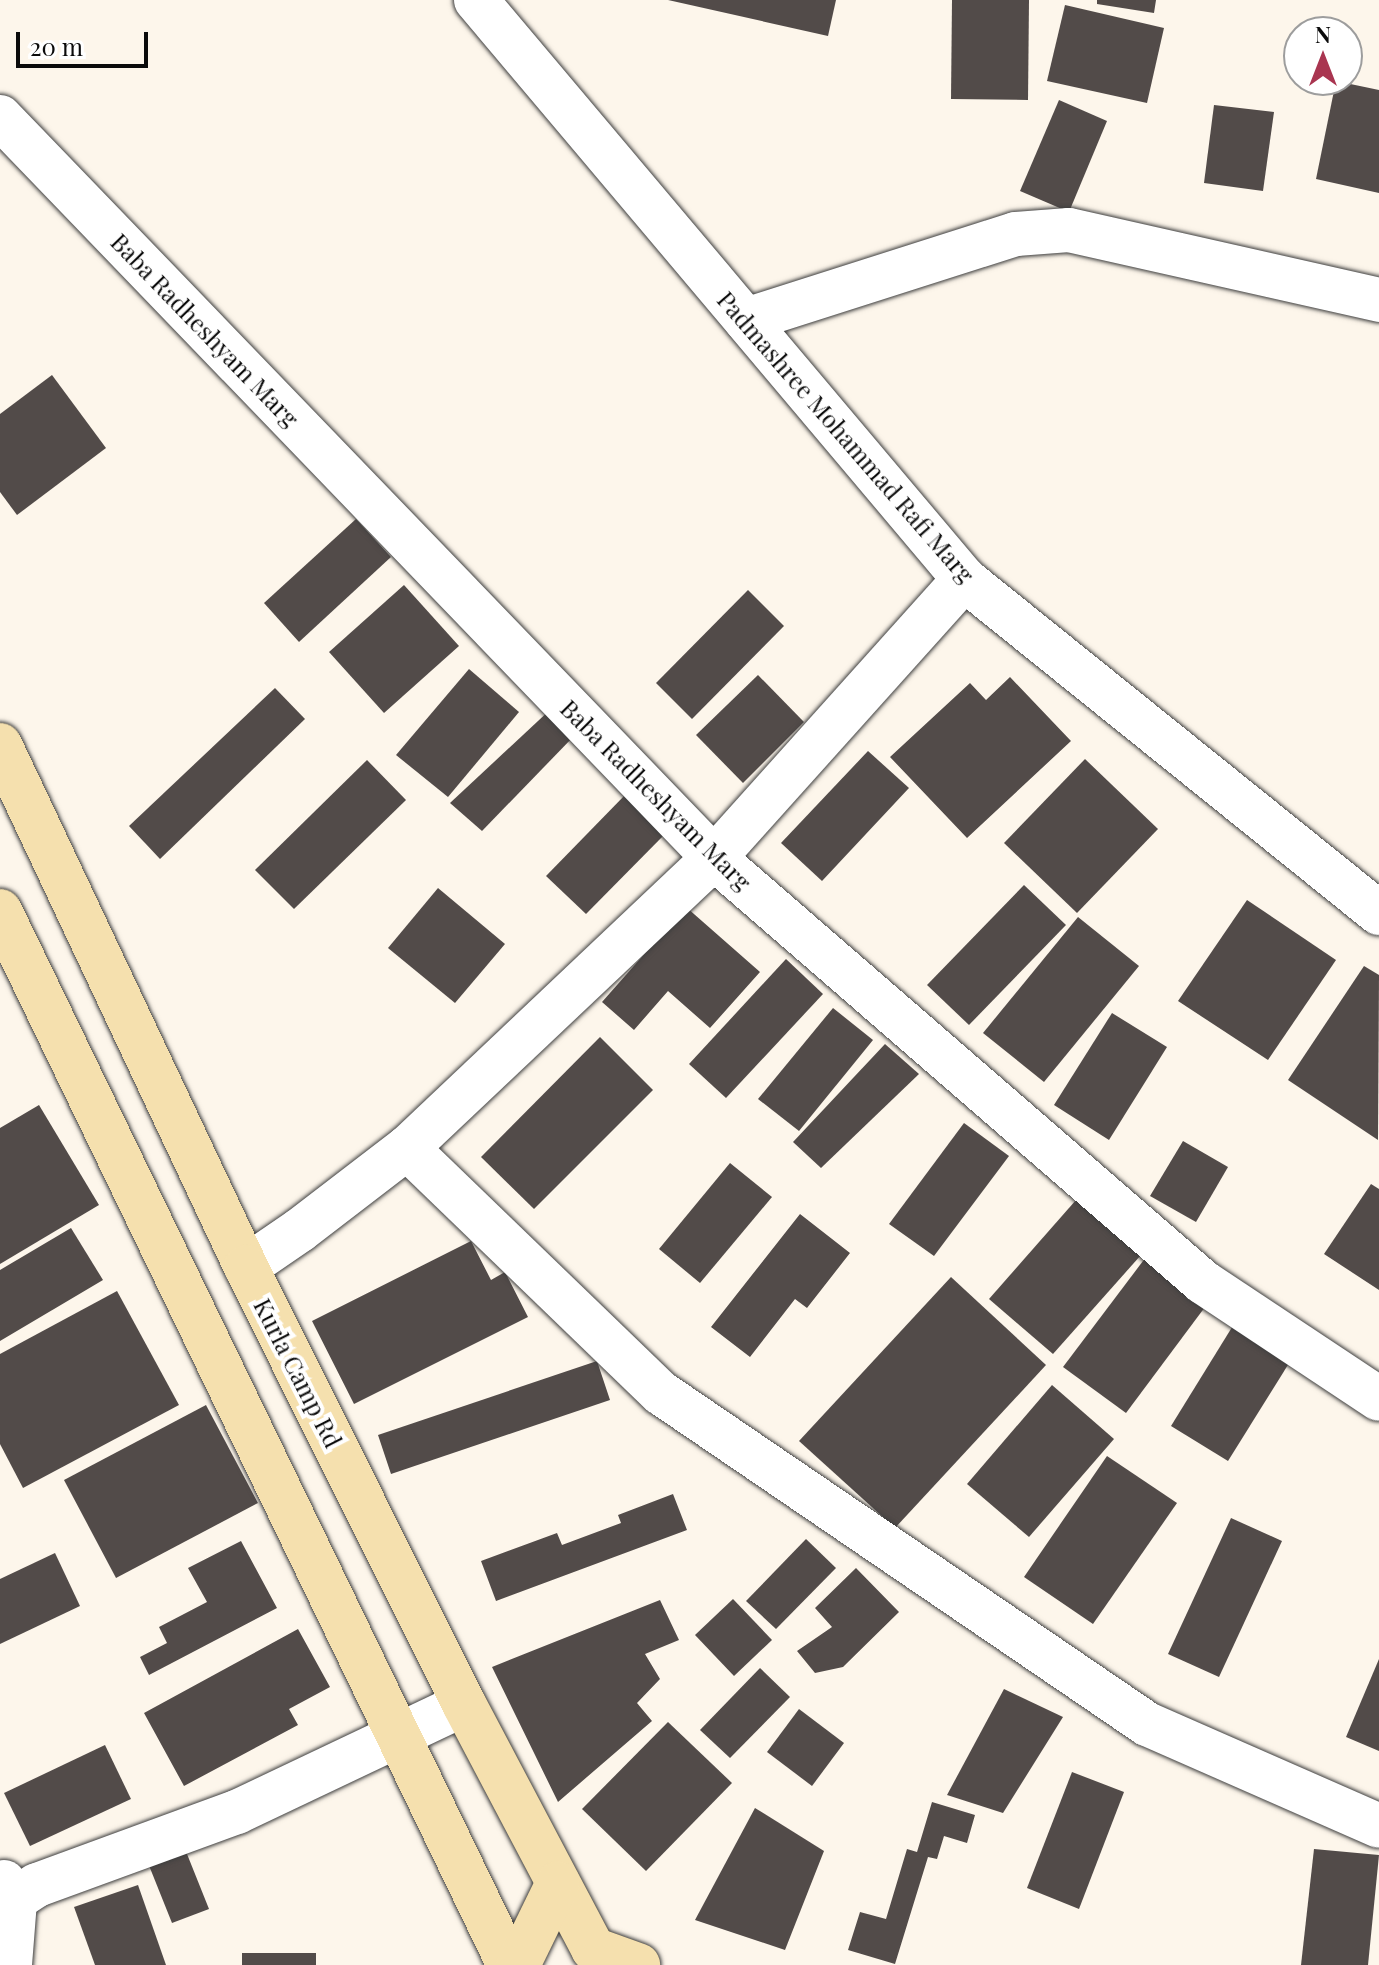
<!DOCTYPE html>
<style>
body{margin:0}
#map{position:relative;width:1379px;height:1965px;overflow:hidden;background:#fdf6eb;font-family:"Playfair Display",serif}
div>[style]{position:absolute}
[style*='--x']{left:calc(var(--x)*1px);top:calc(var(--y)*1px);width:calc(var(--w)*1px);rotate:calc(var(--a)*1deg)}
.building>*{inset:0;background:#524b49}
.roads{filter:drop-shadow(0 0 2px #3e3e3e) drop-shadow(0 0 2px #3e3e3e)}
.street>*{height:44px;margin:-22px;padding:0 22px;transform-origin:22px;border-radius:22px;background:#fff}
.secondary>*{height:44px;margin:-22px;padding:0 22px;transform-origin:22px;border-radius:22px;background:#f5e0ae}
span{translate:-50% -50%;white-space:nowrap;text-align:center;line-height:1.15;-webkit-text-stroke:8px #fff;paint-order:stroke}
.street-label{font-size:24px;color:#0b0b0b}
.north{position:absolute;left:1283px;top:16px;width:80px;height:80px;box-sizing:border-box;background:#fff;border:2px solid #9d9d9d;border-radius:50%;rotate:0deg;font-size:22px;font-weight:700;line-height:32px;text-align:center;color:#0b0b0b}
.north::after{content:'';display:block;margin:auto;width:28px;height:36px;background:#a93550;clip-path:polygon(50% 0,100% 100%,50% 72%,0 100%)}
.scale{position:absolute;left:16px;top:32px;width:132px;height:36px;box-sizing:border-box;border:4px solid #0b0b0b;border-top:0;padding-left:10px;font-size:24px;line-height:28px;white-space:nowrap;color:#0b0b0b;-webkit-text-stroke:6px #fff;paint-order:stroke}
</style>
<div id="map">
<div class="building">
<i style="clip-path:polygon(668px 0,836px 0,828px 36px)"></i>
<i style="clip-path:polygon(952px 0,1029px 0,1028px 100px,951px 99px)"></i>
<i style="clip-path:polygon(1097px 0,1156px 0,1154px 13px,1097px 4px)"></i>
<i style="clip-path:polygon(1065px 5px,1164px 28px,1147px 103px,1047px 81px)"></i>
<i style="clip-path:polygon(1336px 81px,1379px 90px,1379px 193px,1316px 179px)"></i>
<i style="clip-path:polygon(1059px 100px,1107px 121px,1069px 212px,1020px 191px)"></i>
<i style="clip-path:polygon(1214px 105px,1274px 112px,1263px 191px,1204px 183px)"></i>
<i style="clip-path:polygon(52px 375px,106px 448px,17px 515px,0 492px,0 414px)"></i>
<i style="clip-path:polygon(356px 519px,391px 557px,299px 642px,264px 603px)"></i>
<i style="clip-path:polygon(404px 585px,459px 646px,384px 713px,329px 652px)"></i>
<i style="clip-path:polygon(748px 590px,784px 626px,692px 719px,656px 683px)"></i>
<i style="clip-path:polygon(469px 669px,519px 712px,448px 797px,396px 755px)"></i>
<i style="clip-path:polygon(758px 675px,804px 722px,743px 783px,696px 735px)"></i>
<i style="clip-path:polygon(1010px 677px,1071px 741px,967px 838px,890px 757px,970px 683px,986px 700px)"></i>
<i style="clip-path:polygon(275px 688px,305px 719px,160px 859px,129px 826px)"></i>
<i style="clip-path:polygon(553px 707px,576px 734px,482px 831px,450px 803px)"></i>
<i style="clip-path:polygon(868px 751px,909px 788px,822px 881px,781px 843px)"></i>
<i style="clip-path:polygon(1085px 759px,1158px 829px,1077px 913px,1004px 843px)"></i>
<i style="clip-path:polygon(367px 760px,406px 800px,294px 909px,255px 870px)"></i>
<i style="clip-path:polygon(625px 795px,665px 834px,586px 914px,546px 876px)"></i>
<i style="clip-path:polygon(1024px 885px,1066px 925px,969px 1025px,927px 985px)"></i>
<i style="clip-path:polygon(438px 888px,505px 944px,455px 1003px,388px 948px)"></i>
<i style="clip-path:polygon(1247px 900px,1336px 960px,1268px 1060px,1178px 1001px)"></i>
<i style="clip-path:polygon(686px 907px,760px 972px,710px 1028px,668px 991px,634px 1030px,602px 1002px)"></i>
<i style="clip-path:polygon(1078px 917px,1139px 966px,1044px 1082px,983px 1033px)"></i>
<i style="clip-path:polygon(786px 959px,823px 994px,726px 1098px,689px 1064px)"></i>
<i style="clip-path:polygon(1364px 966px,1379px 975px,1378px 1140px,1288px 1080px)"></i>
<i style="clip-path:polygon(833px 1008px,873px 1040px,799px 1131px,758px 1099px)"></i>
<i style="clip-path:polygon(1112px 1013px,1167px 1047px,1109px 1140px,1054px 1105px)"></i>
<i style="clip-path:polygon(600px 1037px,653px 1090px,534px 1209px,481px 1157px)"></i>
<i style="clip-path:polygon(885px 1044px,919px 1074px,821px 1168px,793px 1142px)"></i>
<i style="clip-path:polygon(39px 1105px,99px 1205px,0 1264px,0 1128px)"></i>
<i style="clip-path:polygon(964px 1123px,1009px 1156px,934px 1256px,889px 1224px)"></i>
<i style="clip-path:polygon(1183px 1141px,1228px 1167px,1196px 1222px,1150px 1196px)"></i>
<i style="clip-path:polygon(730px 1163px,772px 1197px,700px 1283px,659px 1249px)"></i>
<i style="clip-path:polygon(1371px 1184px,1379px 1189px,1379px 1290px,1324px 1254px)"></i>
<i style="clip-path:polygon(1076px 1200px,1141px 1255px,1053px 1354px,989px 1299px)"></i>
<i style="clip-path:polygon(800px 1214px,850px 1253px,807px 1308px,795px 1299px,750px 1357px,711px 1327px)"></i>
<i style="clip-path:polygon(71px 1228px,103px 1280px,0 1341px,0 1270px)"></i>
<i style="clip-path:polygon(471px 1241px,491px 1280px,505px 1272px,528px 1317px,354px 1404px,312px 1321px)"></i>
<i style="clip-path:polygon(1146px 1257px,1208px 1303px,1126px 1413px,1063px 1367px)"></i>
<i style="clip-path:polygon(951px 1277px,1046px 1365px,895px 1528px,799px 1441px)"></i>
<i style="clip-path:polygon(117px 1291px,179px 1405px,23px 1488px,0 1444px,0 1354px)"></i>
<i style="clip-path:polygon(1234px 1324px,1291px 1360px,1228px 1461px,1171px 1426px)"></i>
<i style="clip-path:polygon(597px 1361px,610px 1400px,391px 1474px,378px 1435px)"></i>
<i style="clip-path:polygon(1052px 1385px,1114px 1439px,1029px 1537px,967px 1484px)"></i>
<i style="clip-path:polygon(206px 1405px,258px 1503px,116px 1578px,64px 1480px)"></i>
<i style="clip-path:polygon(1107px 1456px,1177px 1503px,1093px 1624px,1024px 1577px)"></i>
<i style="clip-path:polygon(673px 1494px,687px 1530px,496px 1601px,481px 1561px,557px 1533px,562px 1545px,621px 1523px,618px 1515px)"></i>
<i style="clip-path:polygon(1231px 1518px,1282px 1541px,1219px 1677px,1168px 1654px)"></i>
<i style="clip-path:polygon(806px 1539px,836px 1568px,776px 1629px,746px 1601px)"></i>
<i style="clip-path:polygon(241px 1541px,277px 1608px,149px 1675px,140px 1657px,167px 1643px,159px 1627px,207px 1602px,188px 1568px)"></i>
<i style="clip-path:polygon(55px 1553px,80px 1606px,0 1644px,0 1579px)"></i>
<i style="clip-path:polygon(856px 1568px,899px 1612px,843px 1667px,815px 1673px,797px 1651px,832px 1627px,815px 1608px)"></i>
<i style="clip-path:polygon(733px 1599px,772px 1640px,734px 1676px,695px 1635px)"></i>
<i style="clip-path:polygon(660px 1600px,679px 1640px,645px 1654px,660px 1679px,637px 1703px,652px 1721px,558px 1802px,492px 1667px)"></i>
<i style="clip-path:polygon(298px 1629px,330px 1687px,289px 1709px,298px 1725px,184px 1786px,144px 1713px)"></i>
<i style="clip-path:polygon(1379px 1659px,1379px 1751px,1346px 1737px)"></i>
<i style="clip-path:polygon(760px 1668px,790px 1697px,730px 1758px,700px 1730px)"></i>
<i style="clip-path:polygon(1004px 1689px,1063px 1717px,1003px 1813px,947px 1795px)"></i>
<i style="clip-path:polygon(799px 1709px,844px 1743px,812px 1786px,767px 1752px)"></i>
<i style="clip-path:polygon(668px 1722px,732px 1783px,646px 1871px,582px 1809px)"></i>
<i style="clip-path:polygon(105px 1745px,131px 1799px,30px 1846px,4px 1793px)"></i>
<i style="clip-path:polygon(1072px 1772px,1124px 1792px,1079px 1909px,1027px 1888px)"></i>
<i style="clip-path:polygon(932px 1802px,975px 1815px,967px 1843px,944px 1836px,937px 1859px,928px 1857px,895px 1964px,848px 1950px,860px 1912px,886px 1919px,907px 1849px,917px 1852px)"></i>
<i style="clip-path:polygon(755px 1808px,824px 1851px,785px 1950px,695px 1920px)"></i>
<i style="clip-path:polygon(185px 1849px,209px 1909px,172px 1923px,148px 1863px)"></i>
<i style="clip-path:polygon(1314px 1849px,1379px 1855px,1368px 1965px,1301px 1965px)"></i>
<i style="clip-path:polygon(138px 1885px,166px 1965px,95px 1965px,74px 1907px)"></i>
<i style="clip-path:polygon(242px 1953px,316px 1953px,316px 1965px,242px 1965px)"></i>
</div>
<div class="roads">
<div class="street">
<i style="--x:476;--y:0;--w:757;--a:49.87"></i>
<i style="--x:964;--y:579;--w:533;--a:38.83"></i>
<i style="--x:0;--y:117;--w:1029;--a:46.06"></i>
<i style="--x:714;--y:858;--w:647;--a:40.93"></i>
<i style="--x:1203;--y:1282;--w:211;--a:33.6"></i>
<i style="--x:746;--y:320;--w:283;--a:-17.7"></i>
<i style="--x:1016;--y:234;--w:53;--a:-4.3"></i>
<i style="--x:1069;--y:230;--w:318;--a:12.7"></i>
<i style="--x:407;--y:1148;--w:353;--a:44"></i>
<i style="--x:661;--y:1393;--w:588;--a:34.26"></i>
<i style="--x:1147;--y:1724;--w:253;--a:23.7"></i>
<i style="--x:246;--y:1267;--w:65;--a:-34.4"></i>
<i style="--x:300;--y:1230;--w:135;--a:-37.5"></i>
<i style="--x:407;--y:1148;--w:422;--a:-43.4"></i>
<i style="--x:714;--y:858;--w:375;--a:-48.1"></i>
<i style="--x:4;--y:1882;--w:22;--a:60"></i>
<i style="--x:15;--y:1901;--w:64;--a:94.5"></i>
<i style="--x:0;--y:1909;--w:44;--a:-33"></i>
<i style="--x:37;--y:1885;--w:213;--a:-20.1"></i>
<i style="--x:237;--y:1812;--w:251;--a:-25.4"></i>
</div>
<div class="secondary">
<i style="--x:0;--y:745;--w:577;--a:64.77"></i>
<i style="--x:246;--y:1267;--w:488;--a:63.5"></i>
<i style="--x:464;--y:1704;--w:277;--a:62.2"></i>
<i style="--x:593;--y:1949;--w:48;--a:19.6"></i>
<i style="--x:0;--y:911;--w:1170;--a:64.22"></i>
<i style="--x:518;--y:1965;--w:91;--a:-64"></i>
</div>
</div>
<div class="street-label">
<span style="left:205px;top:330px;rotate:46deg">Baba Radheshyam Marg</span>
<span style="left:846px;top:437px;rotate:49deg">Padmashree Mohammad Rafi Marg</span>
<span style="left:656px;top:795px;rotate:45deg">Baba Radheshyam Marg</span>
<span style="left:298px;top:1373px;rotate:63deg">Kurla Camp Rd</span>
</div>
<div class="north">N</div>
<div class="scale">20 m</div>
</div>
